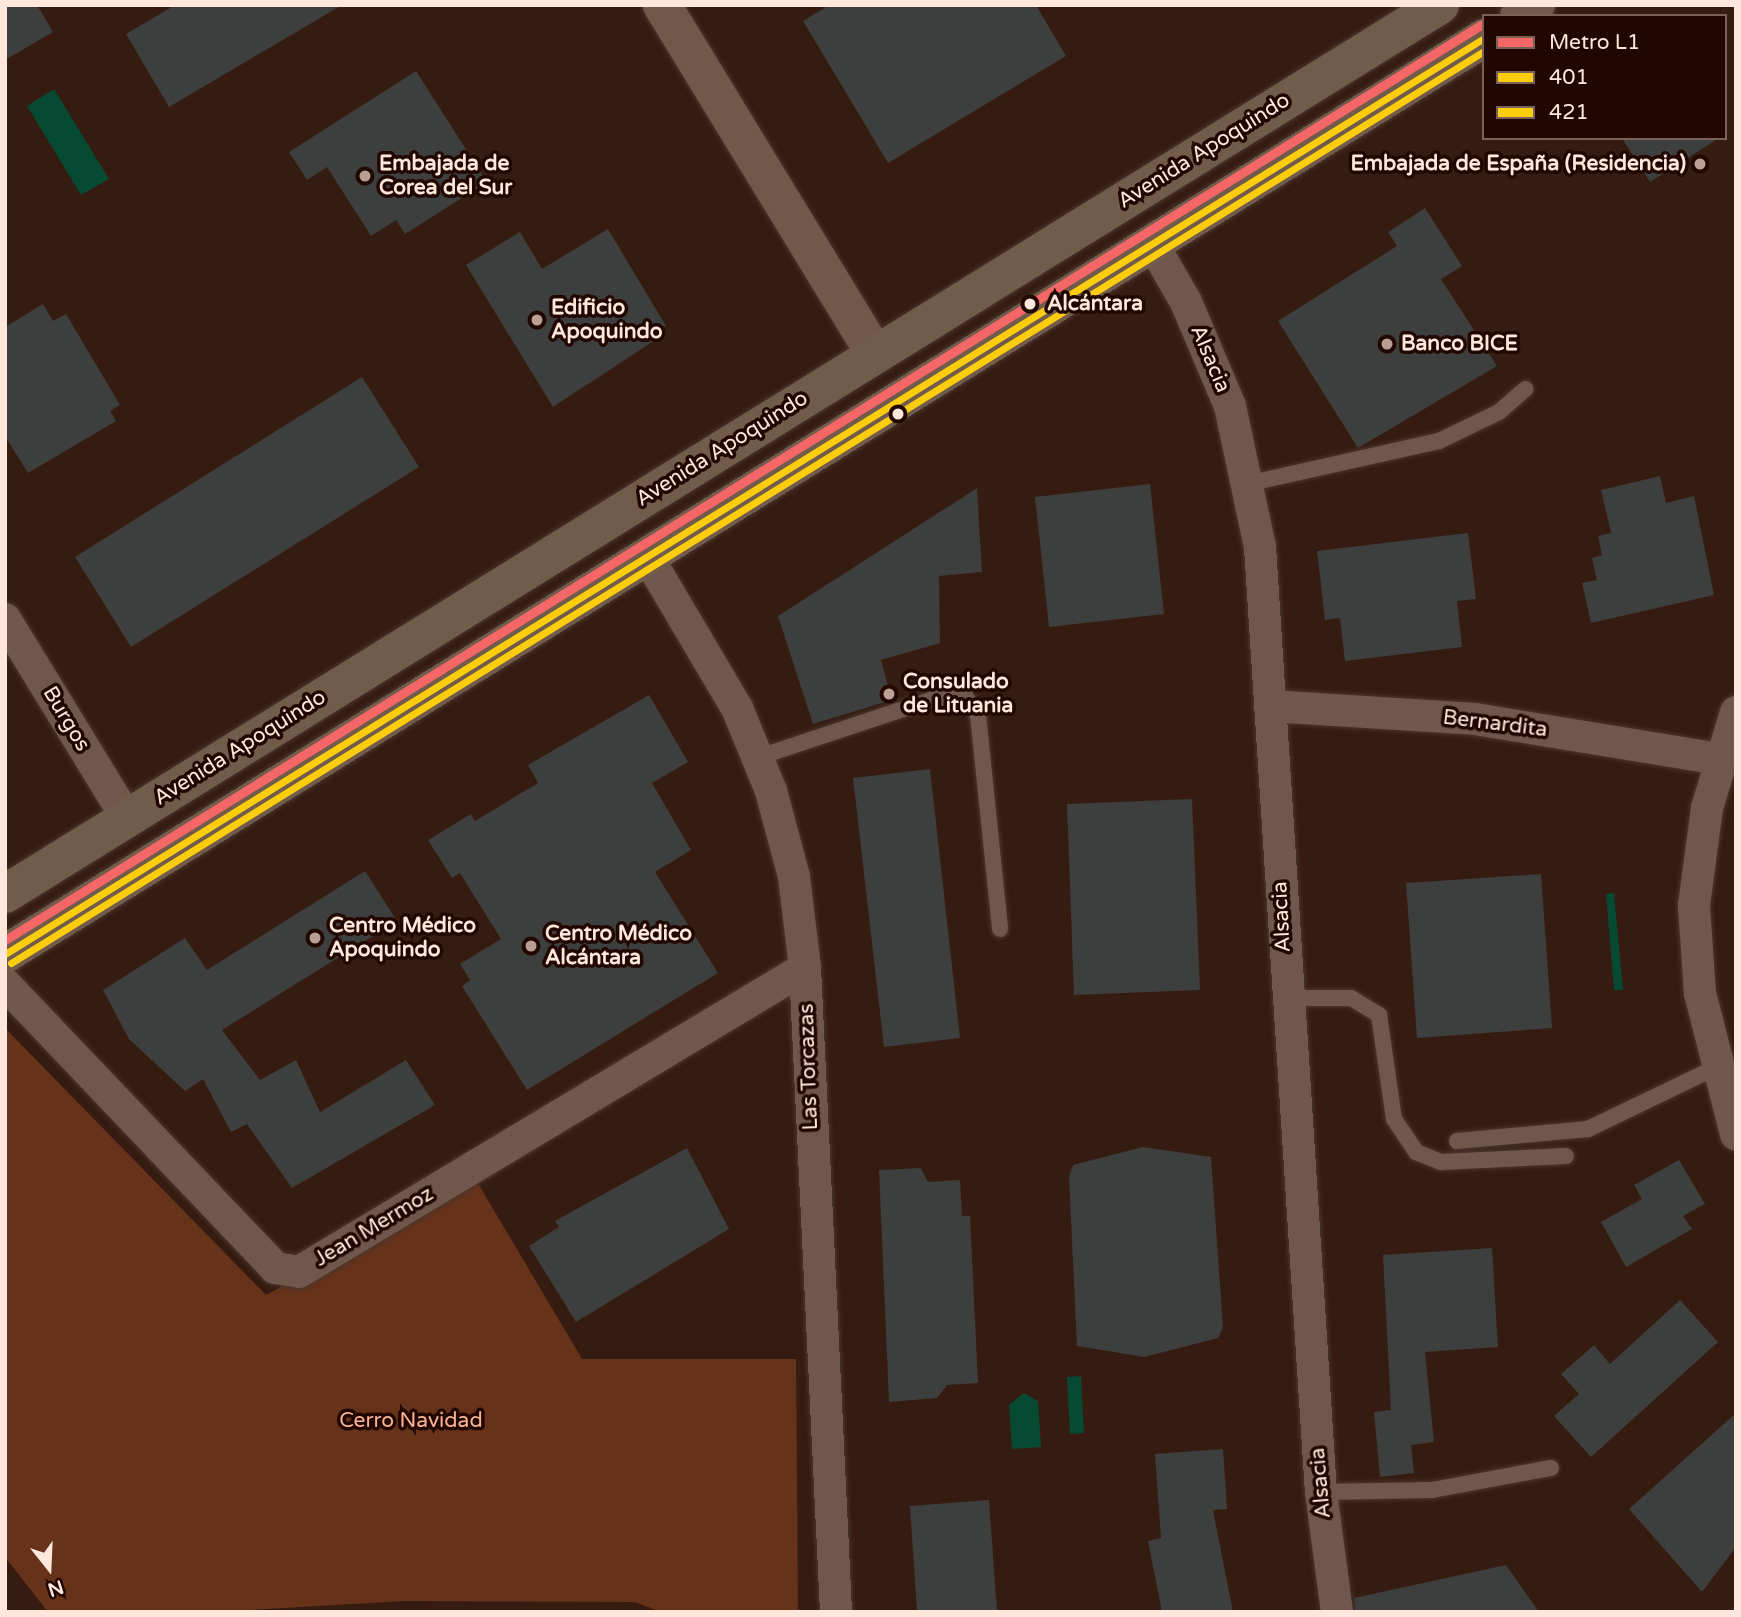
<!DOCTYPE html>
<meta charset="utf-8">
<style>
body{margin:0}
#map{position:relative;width:1741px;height:1617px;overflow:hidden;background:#361c10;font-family:"Varela Round",sans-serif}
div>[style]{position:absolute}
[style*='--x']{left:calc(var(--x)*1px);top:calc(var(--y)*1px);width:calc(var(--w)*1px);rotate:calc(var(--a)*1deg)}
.green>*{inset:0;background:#66321a}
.water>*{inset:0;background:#064a33}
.building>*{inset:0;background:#3c3f3d}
.roads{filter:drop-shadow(0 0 2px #49362f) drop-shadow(0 0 2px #49362f)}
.lane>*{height:16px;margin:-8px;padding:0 8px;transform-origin:8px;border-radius:8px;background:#6f574c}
.street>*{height:32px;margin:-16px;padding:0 16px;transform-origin:16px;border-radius:16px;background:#6f574c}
.secondary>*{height:38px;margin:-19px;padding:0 19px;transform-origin:19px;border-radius:19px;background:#70584b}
.primary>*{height:38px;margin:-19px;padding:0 19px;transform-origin:19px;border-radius:19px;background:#715b4a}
.bus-1>*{height:7px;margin:-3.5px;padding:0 3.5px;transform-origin:3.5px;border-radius:3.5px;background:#fccd0d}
.bus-2>*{height:7px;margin:-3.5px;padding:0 3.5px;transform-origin:3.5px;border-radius:3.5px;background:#fccd0d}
.metro-1>*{height:9px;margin:-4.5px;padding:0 4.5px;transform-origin:4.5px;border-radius:4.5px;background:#f56666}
.dots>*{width:19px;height:19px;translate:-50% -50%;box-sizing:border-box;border:4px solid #210700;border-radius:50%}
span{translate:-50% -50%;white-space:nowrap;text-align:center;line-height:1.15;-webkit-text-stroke:7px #210700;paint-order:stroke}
.street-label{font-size:21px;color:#ffe7dc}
.poi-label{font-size:21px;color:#ffe7dc;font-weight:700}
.left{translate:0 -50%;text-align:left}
.right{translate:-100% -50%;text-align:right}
.stop-label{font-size:21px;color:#ffe7dc;font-weight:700}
.park-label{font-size:21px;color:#fcb393}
.frame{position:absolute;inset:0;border:7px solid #ffe7dc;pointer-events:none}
.legend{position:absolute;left:1482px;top:14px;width:245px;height:126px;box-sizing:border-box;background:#210700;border:2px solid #7a6158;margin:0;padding:9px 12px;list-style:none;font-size:21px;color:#ffe7dc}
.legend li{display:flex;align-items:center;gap:14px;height:35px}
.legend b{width:35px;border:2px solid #7a6158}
.north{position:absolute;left:14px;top:1533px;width:70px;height:70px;-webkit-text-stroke:5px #210700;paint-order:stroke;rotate:162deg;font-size:19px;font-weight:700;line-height:28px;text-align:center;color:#ffe7dc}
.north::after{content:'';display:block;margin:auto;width:24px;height:32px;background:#ffe7dc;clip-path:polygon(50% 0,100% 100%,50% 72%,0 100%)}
</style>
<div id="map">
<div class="green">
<i style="clip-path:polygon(5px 1028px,266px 1295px,476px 1180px,582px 1359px,796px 1359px,798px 1612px,661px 1612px,635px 1602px,404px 1601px,215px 1612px,48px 1612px,5px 1557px)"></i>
</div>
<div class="water">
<i style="clip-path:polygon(54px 89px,109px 179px,81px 195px,27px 106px)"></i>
<i style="clip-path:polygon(1614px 893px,1623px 990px,1614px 990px,1606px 894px)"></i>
<i style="clip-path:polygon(1081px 1376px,1084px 1433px,1070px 1434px,1067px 1377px)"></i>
<i style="clip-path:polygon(1024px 1393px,1038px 1401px,1041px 1447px,1012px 1449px,1009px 1405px)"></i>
</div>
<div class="building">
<i style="clip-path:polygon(5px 5px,37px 5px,53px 32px,5px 60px)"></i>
<i style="clip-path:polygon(175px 5px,342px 5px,169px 107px,126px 34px)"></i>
<i style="clip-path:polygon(829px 5px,1036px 5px,1066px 56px,888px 163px,803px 21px)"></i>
<i style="clip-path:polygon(416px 71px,487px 182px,405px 234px,396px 220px,371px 236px,327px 167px,307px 180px,289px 152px)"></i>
<i style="clip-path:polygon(1622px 138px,1719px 138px,1650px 182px)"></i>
<i style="clip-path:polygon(1425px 208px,1462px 266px,1441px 279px,1497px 366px,1358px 448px,1278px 321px,1397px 246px,1388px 232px)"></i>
<i style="clip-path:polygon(608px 229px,666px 326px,651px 334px,655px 340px,553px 407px,466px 265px,520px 232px,542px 269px)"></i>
<i style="clip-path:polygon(43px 304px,53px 321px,66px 314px,120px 405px,110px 411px,116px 421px,28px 473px,5px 436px,5px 327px)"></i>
<i style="clip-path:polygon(362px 377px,419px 467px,131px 647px,75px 557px)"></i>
<i style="clip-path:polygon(1660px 476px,1666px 503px,1694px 496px,1714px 595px,1591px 623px,1582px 583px,1597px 580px,1592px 558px,1602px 555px,1598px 536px,1611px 533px,1601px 490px)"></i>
<i style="clip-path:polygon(1150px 484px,1164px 614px,1049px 627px,1035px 497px)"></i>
<i style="clip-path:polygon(977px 488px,982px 572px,939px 576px,940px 643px,881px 660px,892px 700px,813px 724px,778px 616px)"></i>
<i style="clip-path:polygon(1468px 533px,1476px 599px,1457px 601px,1462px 647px,1345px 661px,1340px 618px,1325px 620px,1317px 551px)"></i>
<i style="clip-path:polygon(649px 695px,688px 762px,652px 783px,691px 850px,655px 872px,718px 973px,527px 1090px,462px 986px,470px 980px,460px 964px,501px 939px,460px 873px,452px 878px,428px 840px,471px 814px,475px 821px,538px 783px,528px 765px)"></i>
<i style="clip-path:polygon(930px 769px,960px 1038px,884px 1047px,853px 778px)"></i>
<i style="clip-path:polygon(1192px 799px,1200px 990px,1074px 995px,1067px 804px)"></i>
<i style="clip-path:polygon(365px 871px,397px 921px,222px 1030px,260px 1080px,296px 1060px,320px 1112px,406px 1060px,435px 1105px,292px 1188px,247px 1124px,231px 1132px,203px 1079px,185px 1091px,129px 1039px,103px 990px,185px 938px,207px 970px)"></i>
<i style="clip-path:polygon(1541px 874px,1552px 1028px,1417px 1038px,1406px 883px)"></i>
<i style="clip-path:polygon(1143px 1147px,1211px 1157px,1223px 1327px,1218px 1338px,1144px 1357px,1077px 1346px,1069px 1177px,1073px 1165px)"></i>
<i style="clip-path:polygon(687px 1148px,729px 1229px,576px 1322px,529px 1246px,559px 1227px,555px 1221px)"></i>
<i style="clip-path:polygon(1679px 1160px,1705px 1204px,1683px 1216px,1692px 1229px,1626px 1267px,1601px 1222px,1642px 1199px,1634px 1185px)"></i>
<i style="clip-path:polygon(921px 1168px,928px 1182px,960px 1180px,962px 1216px,970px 1216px,978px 1383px,947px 1385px,937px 1398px,889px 1402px,879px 1170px)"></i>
<i style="clip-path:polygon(1492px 1248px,1498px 1347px,1425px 1352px,1434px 1442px,1411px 1445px,1414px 1473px,1380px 1477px,1374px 1412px,1391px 1410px,1383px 1255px)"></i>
<i style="clip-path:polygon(1680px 1300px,1718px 1342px,1591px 1457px,1554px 1416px,1579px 1394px,1561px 1374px,1594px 1345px,1610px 1364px)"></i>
<i style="clip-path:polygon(1736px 1413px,1736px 1547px,1702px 1592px,1629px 1509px)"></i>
<i style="clip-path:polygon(1223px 1449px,1227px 1509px,1213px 1510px,1233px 1612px,1162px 1612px,1148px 1541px,1161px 1538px,1155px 1454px)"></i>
<i style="clip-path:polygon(989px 1500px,997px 1612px,917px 1612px,910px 1506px)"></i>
<i style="clip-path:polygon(1506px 1565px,1539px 1612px,1355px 1612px,1354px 1598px)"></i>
</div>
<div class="roads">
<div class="lane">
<i style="--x:1251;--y:483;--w:193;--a:-12.6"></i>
<i style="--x:1439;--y:441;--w:67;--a:-25.8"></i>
<i style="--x:1499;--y:412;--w:35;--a:-41"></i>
<i style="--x:759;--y:757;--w:187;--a:-18.4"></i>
<i style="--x:936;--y:698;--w:29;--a:-4"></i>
<i style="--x:965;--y:696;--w:23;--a:56"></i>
<i style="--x:978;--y:715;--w:215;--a:84.1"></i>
<i style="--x:1287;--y:998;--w:64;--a:0"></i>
<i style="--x:1351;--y:998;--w:33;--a:31"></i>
<i style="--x:1379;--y:1015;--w:105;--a:81.8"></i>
<i style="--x:1394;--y:1119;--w:40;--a:56"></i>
<i style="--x:1416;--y:1152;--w:27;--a:22"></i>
<i style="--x:1441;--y:1162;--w:125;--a:-2.7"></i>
<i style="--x:1457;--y:1141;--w:132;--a:-5.2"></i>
<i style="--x:1588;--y:1129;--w:141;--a:-25.7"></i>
<i style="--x:1321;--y:1492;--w:111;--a:-1"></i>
<i style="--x:1432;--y:1490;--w:121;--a:-10.5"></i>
</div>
<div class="street">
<i style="--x:1152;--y:243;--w:68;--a:60"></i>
<i style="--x:1186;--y:302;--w:113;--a:67.1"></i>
<i style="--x:1230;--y:406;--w:144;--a:78"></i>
<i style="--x:1260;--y:547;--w:947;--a:86.31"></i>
<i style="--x:1321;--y:1492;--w:121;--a:82.4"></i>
<i style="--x:647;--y:556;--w:177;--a:59.4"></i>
<i style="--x:737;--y:708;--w:90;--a:67.7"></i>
<i style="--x:771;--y:791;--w:89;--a:75"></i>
<i style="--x:794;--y:877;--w:92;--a:83.1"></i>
<i style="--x:805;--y:968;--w:645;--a:87.24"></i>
<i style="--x:5;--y:619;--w:233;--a:58.5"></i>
<i style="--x:1270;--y:706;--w:205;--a:3.6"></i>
<i style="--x:1475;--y:719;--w:246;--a:9.3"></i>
<i style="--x:1736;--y:712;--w:100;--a:106.8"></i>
<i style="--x:1707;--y:808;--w:99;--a:97.6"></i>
<i style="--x:1694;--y:906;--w:87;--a:86.1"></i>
<i style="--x:1700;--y:993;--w:146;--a:75.7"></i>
<i style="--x:5;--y:984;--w:392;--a:46.4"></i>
<i style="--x:275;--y:1268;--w:24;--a:9"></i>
<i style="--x:299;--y:1272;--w:590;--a:-31"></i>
</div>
<div class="secondary">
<i style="--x:662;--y:5;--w:409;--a:58.6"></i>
</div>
<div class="primary">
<i style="--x:1519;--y:16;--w:20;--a:-33"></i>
<i style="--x:5;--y:894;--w:1688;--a:-31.78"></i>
<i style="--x:5;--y:954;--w:1740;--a:-31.77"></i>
</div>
</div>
<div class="bus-1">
<i style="--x:5;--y:954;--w:1740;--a:-31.77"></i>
</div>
<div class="bus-2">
<i style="--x:11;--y:963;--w:1732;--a:-31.76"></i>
</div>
<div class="metro-1">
<i style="--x:5;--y:940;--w:1740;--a:-31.8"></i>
</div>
<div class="dots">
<i style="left:1700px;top:164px;background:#b9a095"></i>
<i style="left:365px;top:176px;background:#b9a095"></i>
<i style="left:1030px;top:304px;background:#ffe7dc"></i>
<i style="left:537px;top:320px;background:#b9a095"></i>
<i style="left:1387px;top:344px;background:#b9a095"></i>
<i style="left:898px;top:414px;background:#ffe7dc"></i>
<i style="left:889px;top:694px;background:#b9a095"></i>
<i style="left:315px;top:938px;background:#b9a095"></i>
<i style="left:531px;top:946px;background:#b9a095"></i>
</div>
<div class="street-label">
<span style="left:1204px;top:151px;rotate:-32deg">Avenida Apoquindo</span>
<span style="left:1210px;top:359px;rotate:67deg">Alsacia</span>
<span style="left:722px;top:449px;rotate:-32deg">Avenida Apoquindo</span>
<span style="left:66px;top:719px;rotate:59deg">Burgos</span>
<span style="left:1495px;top:724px;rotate:7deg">Bernardita</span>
<span style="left:240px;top:748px;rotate:-32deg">Avenida Apoquindo</span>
<span style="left:1282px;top:917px;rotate:-93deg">Alsacia</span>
<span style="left:809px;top:1067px;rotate:-92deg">Las Torcazas</span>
<span style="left:374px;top:1227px;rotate:-31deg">Jean Mermoz</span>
<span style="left:1321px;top:1483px;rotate:-95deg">Alsacia</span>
</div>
<div class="poi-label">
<span class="left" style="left:379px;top:176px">Embajada de<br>Corea del Sur</span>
<span class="right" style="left:1686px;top:164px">Embajada de España (Residencia)</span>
<span class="left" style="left:551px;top:320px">Edificio<br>Apoquindo</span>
<span class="left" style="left:1401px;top:344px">Banco BICE</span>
<span class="left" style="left:903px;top:694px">Consulado<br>de Lituania</span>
<span class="left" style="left:329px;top:938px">Centro Médico<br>Apoquindo</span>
<span class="left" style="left:545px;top:946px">Centro Médico<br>Alcántara</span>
</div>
<div class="stop-label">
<span class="left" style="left:1047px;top:304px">Alcántara</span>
</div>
<div class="park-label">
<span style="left:411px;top:1421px">Cerro Navidad</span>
</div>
<div class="frame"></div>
<ul class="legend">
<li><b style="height:9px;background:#f56666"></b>Metro L1</li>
<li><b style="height:9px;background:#fccd0d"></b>401</li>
<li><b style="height:9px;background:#fccd0d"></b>421</li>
</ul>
<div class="north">N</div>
</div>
